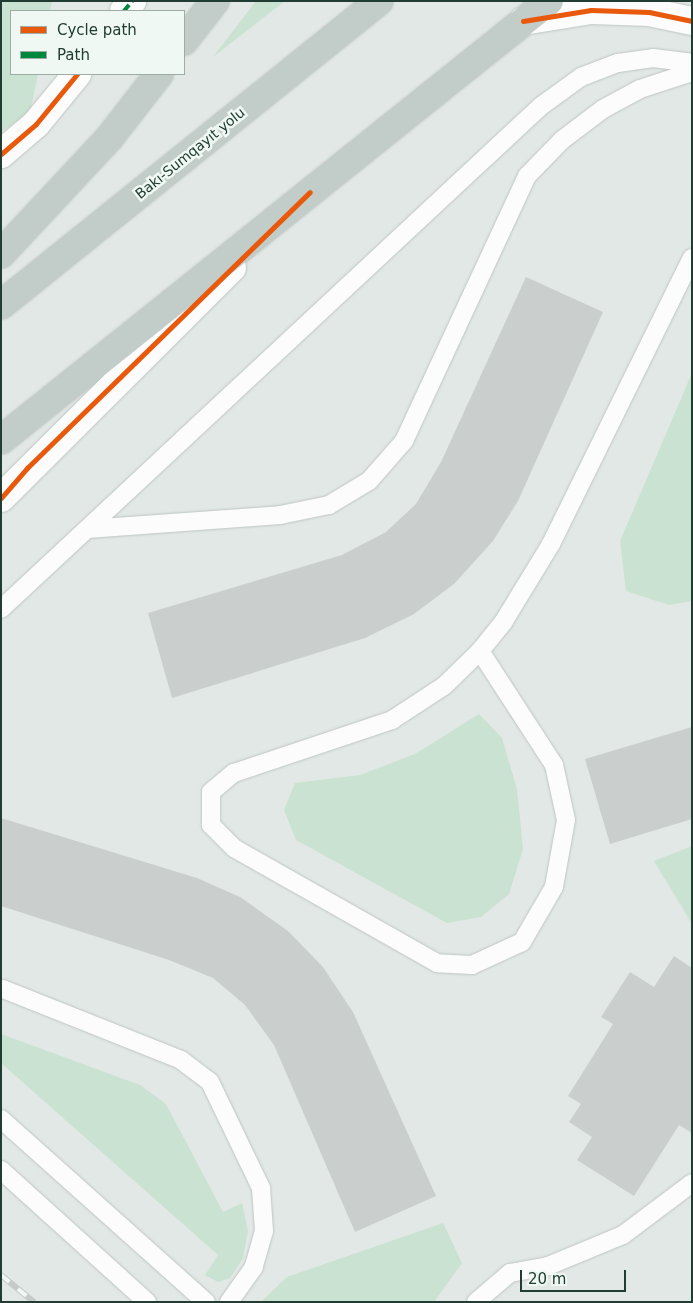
<!DOCTYPE html>
<meta charset="utf-8">
<style>
body{margin:0}
#map{position:relative;width:693px;height:1303px;overflow:hidden;background:#e2e8e5;font-family:"DejaVu Sans",sans-serif}
div>[style]{position:absolute}
[style*='--x']{left:calc(var(--x)*1px);top:calc(var(--y)*1px);width:calc(var(--w)*1px);rotate:calc(var(--a)*1deg)}
.green>*{inset:0;background:#cae2d1}
.building>*{inset:0;background:#cacfcd}
.roads{filter:drop-shadow(0 0 1px #bfc5c2) drop-shadow(0 0 1px #bfc5c2)}
.service>*{height:18px;margin:-9px;padding:0 9px;transform-origin:9px;border-radius:9px;background:#fbfcfb}
.minor>*{height:28px;margin:-14px;padding:0 14px;transform-origin:14px;border-radius:14px;background:#fbfcfb}
.tertiary>*{height:28px;margin:-14px;padding:0 14px;transform-origin:14px;border-radius:14px;background:#fbfcfb}
.trunk>*{height:28px;margin:-14px;padding:0 14px;transform-origin:14px;border-radius:14px;background:#c2ccc9}
.rail>*{height:5.5px;margin-top:-2.75px;transform-origin:0;background:repeating-linear-gradient(90deg,#f0f8f3 0 11px,#c6cac9 0 22px);box-sizing:border-box;border-block:1px solid #c6cac9}
.quiet>*{height:4px;margin-top:-2px;transform-origin:0;background:repeating-linear-gradient(90deg,#00873e 0 8px,transparent 0 12px)}
.cycleway>*{height:5px;margin:-2.5px;padding:0 2.5px;transform-origin:2.5px;border-radius:2.5px;background:#e8590c}
span{translate:-50% -50%;white-space:nowrap;text-align:center;line-height:1.15;-webkit-text-stroke:5px #f0f8f3;paint-order:stroke}
.street-label{font-size:14px;color:#203c33}
.frame{position:absolute;inset:0;border:2px solid #203c33;pointer-events:none}
.legend{position:absolute;left:10px;top:10px;width:175px;height:65px;box-sizing:border-box;background:#f0f8f3;border:1px solid #9dada6;margin:0;padding:6px 9px;list-style:none;font-size:15px;color:#203c33}
.legend li{display:flex;align-items:center;gap:10px;height:25px}
.legend b{width:25px;border:1px solid #9dada6}
.scale{position:absolute;left:520px;top:1270px;width:106px;height:22px;box-sizing:border-box;border:2px solid #203c33;border-top:0;padding-left:6px;font-size:15px;line-height:18px;white-space:nowrap;color:#203c33;-webkit-text-stroke:4px #f0f8f3;paint-order:stroke}
</style>
<div id="map">
<div class="green">
<i style="clip-path:polygon(1px 1px,52px 1px,50px 11px,11px 11px,11px 74px,38px 74px,30px 112px,1px 132px)"></i>
<i style="clip-path:polygon(256px 1px,285px 1px,213px 57px)"></i>
<i style="clip-path:polygon(692px 373px,692px 601px,669px 605px,626px 591px,620px 541px)"></i>
<i style="clip-path:polygon(479px 714px,502px 738px,517px 789px,523px 849px,509px 894px,481px 917px,447px 923px,296px 840px,284px 810px,295px 783px,360px 775px,415px 754px)"></i>
<i style="clip-path:polygon(692px 846px,692px 924px,654px 861px)"></i>
<i style="clip-path:polygon(1px 1034px,140px 1085px,166px 1104px,223px 1212px,242px 1203px,248px 1231px,243px 1258px,230px 1278px,218px 1282px,205px 1275px,218px 1255px,1px 1063px)"></i>
<i style="clip-path:polygon(443px 1223px,462px 1263px,434px 1302px,261px 1302px,287px 1277px)"></i>
</div>
<div class="building">
<i style="clip-path:polygon(526px 277px,603px 312px,518px 501px,493px 541px,454px 584px,414px 614px,365px 638px,172px 698px,148px 613px,342px 555px,386px 532px,416px 504px,441px 462px)"></i>
<i style="clip-path:polygon(692px 727px,692px 819px,610px 844px,585px 759px)"></i>
<i style="clip-path:polygon(1px 818px,197px 878px,240px 897px,288px 931px,323px 967px,353px 1012px,436px 1196px,355px 1232px,274px 1045px,245px 1005px,213px 978px,169px 960px,1px 906px)"></i>
<i style="clip-path:polygon(674px 956px,692px 968px,692px 1133px,679px 1125px,634px 1196px,577px 1160px,592px 1137px,569px 1122px,581px 1104px,568px 1096px,613px 1024px,601px 1017px,630px 972px,654px 987px)"></i>
</div>
<div class="roads">
<div class="service">
<i style="--x:87;--y:529;--w:194;--a:-4.1"></i>
<i style="--x:280;--y:515;--w:50;--a:-11.5"></i>
<i style="--x:329;--y:505;--w:47;--a:-31"></i>
<i style="--x:369;--y:481;--w:53;--a:-48.8"></i>
<i style="--x:404;--y:441;--w:292;--a:-65.1"></i>
<i style="--x:527;--y:176;--w:50;--a:-45.8"></i>
<i style="--x:562;--y:140;--w:51;--a:-37.1"></i>
<i style="--x:603;--y:109;--w:42;--a:-28.4"></i>
<i style="--x:640;--y:89;--w:55;--a:-18.1"></i>
<i style="--x:1;--y:609;--w:738;--a:-42.97"></i>
<i style="--x:541;--y:106;--w:49;--a:-35.9"></i>
<i style="--x:581;--y:77;--w:40;--a:-21"></i>
<i style="--x:618;--y:63;--w:35;--a:-8"></i>
<i style="--x:653;--y:58;--w:39;--a:7"></i>
<i style="--x:480;--y:651;--w:136;--a:57"></i>
<i style="--x:554;--y:765;--w:56;--a:77.7"></i>
<i style="--x:566;--y:820;--w:68;--a:100.2"></i>
<i style="--x:554;--y:887;--w:64;--a:120.2"></i>
<i style="--x:522;--y:942;--w:55;--a:155.3"></i>
<i style="--x:472;--y:965;--w:35;--a:-177"></i>
<i style="--x:437;--y:963;--w:233;--a:-150.5"></i>
<i style="--x:234;--y:848;--w:33;--a:-135"></i>
<i style="--x:211;--y:825;--w:33;--a:-90"></i>
<i style="--x:211;--y:792;--w:30;--a:-40"></i>
<i style="--x:234;--y:773;--w:167;--a:-18.5"></i>
<i style="--x:392;--y:720;--w:62;--a:-33.2"></i>
<i style="--x:444;--y:686;--w:50;--a:-44.2"></i>
<i style="--x:480;--y:651;--w:38;--a:-51"></i>
<i style="--x:504;--y:621;--w:90;--a:-58.6"></i>
<i style="--x:551;--y:544;--w:319;--a:-63.8"></i>
<i style="--x:3;--y:989;--w:192;--a:21.7"></i>
<i style="--x:181;--y:1060;--w:36;--a:37"></i>
<i style="--x:210;--y:1082;--w:118;--a:64.3"></i>
<i style="--x:261;--y:1188;--w:43;--a:86"></i>
<i style="--x:264;--y:1231;--w:37;--a:106"></i>
<i style="--x:254;--y:1267;--w:43;--a:125.5"></i>
<i style="--x:1;--y:1119;--w:275;--a:41.8"></i>
<i style="--x:1;--y:1170;--w:197;--a:42.1"></i>
<i style="--x:476;--y:1302;--w:45;--a:-40.5"></i>
<i style="--x:510;--y:1273;--w:39;--a:-10"></i>
<i style="--x:548;--y:1266;--w:81;--a:-22.5"></i>
<i style="--x:623;--y:1235;--w:86;--a:-37"></i>
</div>
<div class="minor">
<i style="--x:124;--y:11;--w:13;--a:-51"></i>
<i style="--x:1;--y:154;--w:46;--a:-40.6"></i>
<i style="--x:36;--y:124;--w:65;--a:-50.6"></i>
</div>
<div class="tertiary">
<i style="--x:523;--y:21;--w:69;--a:-9.2"></i>
<i style="--x:591;--y:10;--w:58;--a:2"></i>
<i style="--x:649;--y:12;--w:44;--a:11.8"></i>
<i style="--x:1;--y:498;--w:326;--a:-44.9"></i>
</div>
<div class="trunk">
<i style="--x:184;--y:41;--w:51;--a:-52.2"></i>
<i style="--x:1;--y:254;--w:160;--a:-47"></i>
<i style="--x:110;--y:137;--w:80;--a:-52.1"></i>
<i style="--x:1;--y:305;--w:485;--a:-38.8"></i>
<i style="--x:1;--y:440;--w:702;--a:-38.7"></i>
</div>
</div>
<div class="rail">
<i style="--x:1;--y:1275;--w:43;--a:39.3"></i>
</div>
<div class="quiet">
<i style="--x:124;--y:11;--w:13;--a:-51"></i>
</div>
<div class="cycleway">
<i style="--x:523;--y:21;--w:69;--a:-9.2"></i>
<i style="--x:591;--y:10;--w:58;--a:2"></i>
<i style="--x:649;--y:12;--w:44;--a:11.8"></i>
<i style="--x:1;--y:154;--w:46;--a:-40.6"></i>
<i style="--x:36;--y:124;--w:65;--a:-50.6"></i>
<i style="--x:1;--y:498;--w:40;--a:-49"></i>
<i style="--x:27;--y:468;--w:395;--a:-44.3"></i>
</div>
<div class="street-label">
<span style="left:190px;top:153px;rotate:-39deg">Bakı-Sumqayıt yolu</span>
</div>
<div class="frame"></div>
<ul class="legend">
<li><b style="height:6px;background:#e8590c"></b>Cycle path</li>
<li><b style="height:6px;background:#00873e"></b>Path</li>
</ul>
<div class="scale">20 m</div>
</div>
